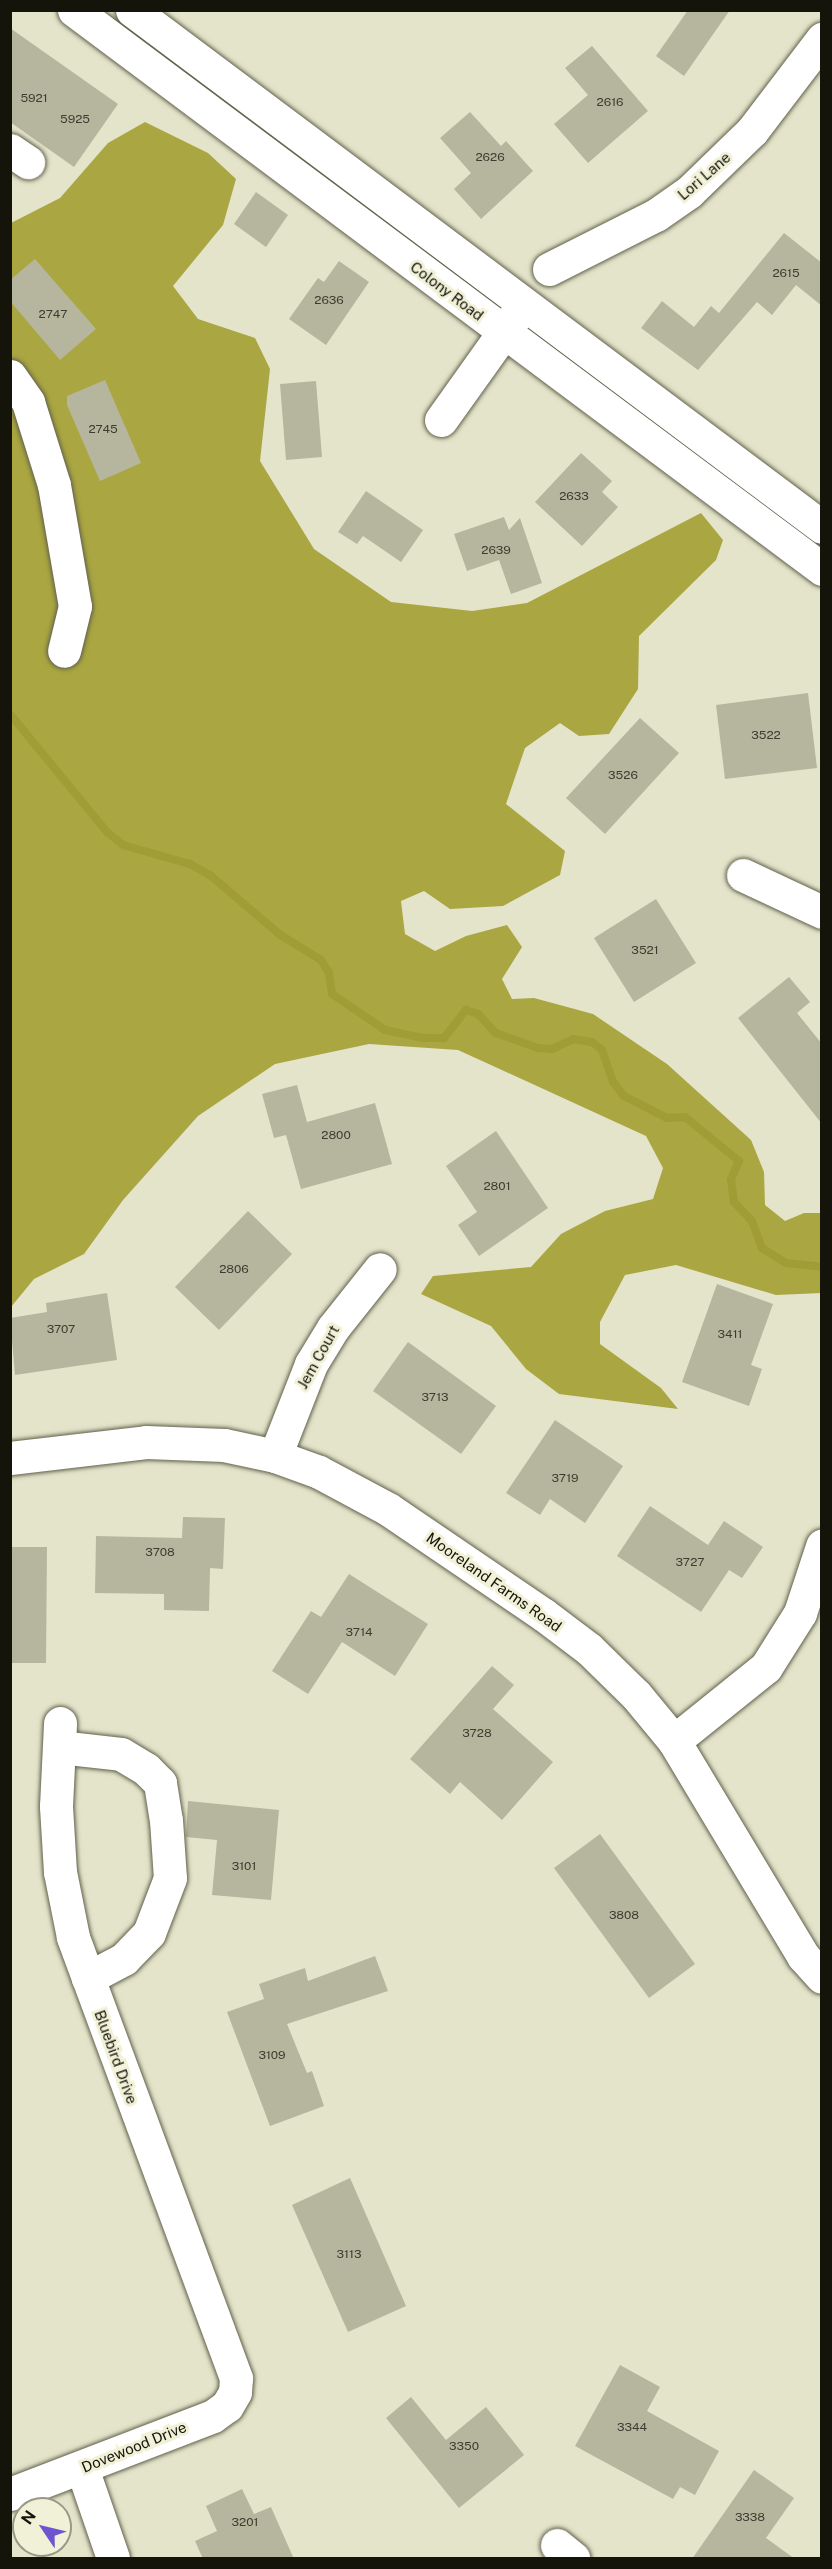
<!DOCTYPE html>
<style>
body{margin:0}
#map{position:relative;width:832px;height:2569px;overflow:hidden;background:#e4e4cb;font-family:"Public Sans",sans-serif}
div>[style]{position:absolute}
[style*='--x']{left:calc(var(--x)*1px);top:calc(var(--y)*1px);width:calc(var(--w)*1px);rotate:calc(var(--a)*1deg)}
.forest>*{inset:0;background:#aaa641}
.stream>*{height:8px;margin:-4px;padding:0 4px;transform-origin:4px;border-radius:4px;background:#a09c36}
.building>*{inset:0;background:#b6b69f}
.roads{filter:drop-shadow(0 0 2px #61614c) drop-shadow(0 0 2px #61614c)}
.minor>*{height:33px;margin:-16.5px;padding:0 16.5px;transform-origin:16.5px;border-radius:16.5px;background:#fff}
.major>*{height:33px;margin:-16.5px;padding:0 16.5px;transform-origin:16.5px;border-radius:16.5px;background:#fff}
span{translate:-50% -50%;white-space:nowrap;text-align:center;line-height:1.15;-webkit-text-stroke:6px #f1f1d8;paint-order:stroke}
.number-label{font-size:12px;color:#3c3c30}
.number-label span{-webkit-text-stroke-width:0}
.street-label{font-size:15px;color:#14140b}
.frame{position:absolute;inset:0;border:12px solid #14140b;pointer-events:none}
.north{position:absolute;left:12px;top:2497px;width:60px;height:60px;box-sizing:border-box;background:#f1f1d8;border:2px solid #999986;border-radius:50%;rotate:305deg;font-size:16px;font-weight:700;line-height:24px;text-align:center;color:#14140b}
.north::after{content:'';display:block;margin:auto;width:21px;height:27px;background:#6c56d0;clip-path:polygon(50% 0,100% 100%,50% 72%,0 100%)}
</style>
<div id="map">
<div class="forest">
<i style="clip-path:polygon(145px 122px,208px 153px,236px 179px,223px 225px,173px 286px,198px 319px,255px 338px,270px 369px,260px 461px,314px 549px,391px 602px,472px 611px,527px 603px,701px 513px,723px 540px,716px 560px,639px 636px,638px 689px,609px 734px,579px 736px,560px 723px,525px 748px,506px 804px,565px 851px,560px 875px,503px 906px,450px 909px,424px 891px,401px 901px,405px 934px,435px 951px,466px 936px,507px 925px,522px 947px,502px 979px,512px 999px,534px 998px,593px 1014px,667px 1064px,751px 1140px,764px 1172px,765px 1205px,785px 1221px,804px 1213px,821px 1213px,821px 1293px,776px 1295px,676px 1265px,625px 1275px,600px 1322px,600px 1344px,661px 1388px,678px 1409px,559px 1394px,526px 1369px,491px 1326px,421px 1294px,433px 1276px,531px 1267px,561px 1234px,605px 1211px,653px 1199px,663px 1168px,646px 1136px,458px 1050px,369px 1044px,275px 1064px,198px 1116px,123px 1200px,84px 1254px,34px 1279px,11px 1307px,11px 223px,60px 198px,108px 143px)"></i>
</div>
<div class="stream">
<i style="--x:10;--y:714;--w:153;--a:50.6"></i>
<i style="--x:107;--y:832;--w:21;--a:39"></i>
<i style="--x:123;--y:845;--w:70;--a:15.8"></i>
<i style="--x:190;--y:864;--w:23;--a:29"></i>
<i style="--x:210;--y:875;--w:91;--a:40.5"></i>
<i style="--x:279;--y:934;--w:49;--a:31.8"></i>
<i style="--x:321;--y:960;--w:15;--a:58"></i>
<i style="--x:329;--y:973;--w:21;--a:82"></i>
<i style="--x:332;--y:994;--w:64;--a:34.2"></i>
<i style="--x:385;--y:1030;--w:38;--a:12"></i>
<i style="--x:422;--y:1038;--w:22;--a:0"></i>
<i style="--x:444;--y:1038;--w:36;--a:-52"></i>
<i style="--x:466;--y:1010;--w:13;--a:18"></i>
<i style="--x:478;--y:1014;--w:26;--a:47"></i>
<i style="--x:496;--y:1033;--w:45;--a:19.7"></i>
<i style="--x:538;--y:1048;--w:14;--a:4"></i>
<i style="--x:552;--y:1049;--w:23;--a:-25"></i>
<i style="--x:573;--y:1039;--w:19;--a:9"></i>
<i style="--x:592;--y:1042;--w:13;--a:39"></i>
<i style="--x:602;--y:1050;--w:34;--a:71"></i>
<i style="--x:613;--y:1082;--w:18;--a:52"></i>
<i style="--x:624;--y:1096;--w:48;--a:27.1"></i>
<i style="--x:667;--y:1118;--w:18;--a:-3"></i>
<i style="--x:685;--y:1117;--w:70;--a:39.2"></i>
<i style="--x:739;--y:1161;--w:20;--a:114"></i>
<i style="--x:731;--y:1179;--w:23;--a:83"></i>
<i style="--x:734;--y:1202;--w:26;--a:47"></i>
<i style="--x:752;--y:1221;--w:29;--a:70"></i>
<i style="--x:762;--y:1248;--w:28;--a:32"></i>
<i style="--x:786;--y:1263;--w:36;--a:6"></i>
</div>
<div class="building">
<i style="clip-path:polygon(688px 10px,730px 10px,684px 76px,656px 56px)"></i>
<i style="clip-path:polygon(10px 28px,118px 104px,74px 167px,10px 122px)"></i>
<i style="clip-path:polygon(592px 46px,648px 111px,588px 163px,554px 124px,588px 95px,565px 68px)"></i>
<i style="clip-path:polygon(470px 112px,501px 146px,506px 141px,533px 171px,481px 219px,454px 189px,471px 173px,440px 138px)"></i>
<i style="clip-path:polygon(256px 192px,288px 215px,266px 247px,234px 224px)"></i>
<i style="clip-path:polygon(784px 233px,822px 263px,822px 306px,796px 285px,772px 315px,757px 302px,698px 370px,641px 328px,662px 301px,694px 327px,711px 306px,719px 313px)"></i>
<i style="clip-path:polygon(35px 259px,96px 329px,60px 360px,10px 301px,10px 280px)"></i>
<i style="clip-path:polygon(339px 261px,369px 282px,326px 345px,289px 319px,318px 278px,324px 282px)"></i>
<i style="clip-path:polygon(105px 380px,141px 463px,100px 481px,67px 405px,67px 396px)"></i>
<i style="clip-path:polygon(316px 381px,322px 457px,286px 460px,280px 384px)"></i>
<i style="clip-path:polygon(581px 453px,612px 481px,602px 492px,618px 507px,582px 546px,535px 502px)"></i>
<i style="clip-path:polygon(366px 491px,423px 530px,401px 562px,363px 536px,357px 544px,338px 532px)"></i>
<i style="clip-path:polygon(504px 517px,509px 530px,520px 518px,542px 583px,511px 594px,499px 560px,467px 571px,454px 534px)"></i>
<i style="clip-path:polygon(808px 693px,817px 768px,725px 779px,716px 705px)"></i>
<i style="clip-path:polygon(640px 718px,679px 753px,605px 834px,566px 798px)"></i>
<i style="clip-path:polygon(656px 899px,696px 963px,634px 1002px,594px 938px)"></i>
<i style="clip-path:polygon(789px 977px,810px 1002px,797px 1013px,822px 1044px,822px 1124px,738px 1018px)"></i>
<i style="clip-path:polygon(297px 1085px,307px 1122px,375px 1103px,392px 1164px,301px 1189px,286px 1135px,274px 1138px,262px 1094px)"></i>
<i style="clip-path:polygon(496px 1131px,548px 1208px,479px 1256px,458px 1225px,477px 1212px,446px 1166px)"></i>
<i style="clip-path:polygon(248px 1211px,292px 1254px,219px 1330px,175px 1287px)"></i>
<i style="clip-path:polygon(717px 1284px,773px 1304px,751px 1365px,762px 1369px,749px 1406px,682px 1382px)"></i>
<i style="clip-path:polygon(107px 1293px,117px 1360px,15px 1375px,10px 1318px,47px 1312px,46px 1303px)"></i>
<i style="clip-path:polygon(408px 1342px,496px 1406px,461px 1454px,373px 1391px)"></i>
<i style="clip-path:polygon(555px 1420px,623px 1466px,585px 1523px,550px 1499px,540px 1515px,506px 1493px)"></i>
<i style="clip-path:polygon(650px 1506px,708px 1545px,724px 1521px,763px 1547px,742px 1578px,729px 1570px,701px 1612px,617px 1556px)"></i>
<i style="clip-path:polygon(183px 1517px,225px 1518px,223px 1569px,210px 1568px,209px 1611px,164px 1610px,164px 1594px,95px 1593px,96px 1536px,182px 1538px)"></i>
<i style="clip-path:polygon(10px 1547px,47px 1547px,46px 1663px,10px 1663px)"></i>
<i style="clip-path:polygon(349px 1574px,428px 1624px,395px 1676px,342px 1642px,308px 1694px,272px 1671px,311px 1611px,321px 1617px)"></i>
<i style="clip-path:polygon(492px 1666px,514px 1685px,493px 1709px,553px 1762px,502px 1820px,460px 1782px,450px 1794px,410px 1759px)"></i>
<i style="clip-path:polygon(188px 1801px,279px 1810px,271px 1900px,212px 1895px,217px 1840px,186px 1837px)"></i>
<i style="clip-path:polygon(600px 1834px,695px 1964px,649px 1998px,554px 1868px)"></i>
<i style="clip-path:polygon(375px 1956px,388px 1991px,287px 2024px,307px 2073px,312px 2071px,324px 2106px,270px 2126px,227px 2012px,264px 1999px,259px 1984px,305px 1968px,308px 1981px)"></i>
<i style="clip-path:polygon(350px 2178px,406px 2306px,348px 2332px,292px 2205px)"></i>
<i style="clip-path:polygon(620px 2365px,660px 2387px,647px 2411px,719px 2451px,695px 2495px,680px 2487px,673px 2499px,575px 2446px)"></i>
<i style="clip-path:polygon(411px 2397px,446px 2440px,486px 2407px,524px 2455px,459px 2508px,386px 2418px)"></i>
<i style="clip-path:polygon(754px 2470px,794px 2498px,766px 2538px,795px 2559px,692px 2559px)"></i>
<i style="clip-path:polygon(242px 2489px,254px 2514px,271px 2507px,294px 2559px,203px 2559px,195px 2541px,217px 2531px,206px 2506px)"></i>
</div>
<div class="roads">
<div class="minor">
<i style="--x:10;--y:150;--w:22;--a:34"></i>
<i style="--x:549;--y:269;--w:120;--a:-26.8"></i>
<i style="--x:656;--y:215;--w:40;--a:-34.9"></i>
<i style="--x:689;--y:192;--w:88;--a:-44.1"></i>
<i style="--x:752;--y:131;--w:116;--a:-52.7"></i>
<i style="--x:10;--y:376;--w:32;--a:55"></i>
<i style="--x:28;--y:402;--w:87;--a:72.6"></i>
<i style="--x:54;--y:485;--w:123;--a:80.2"></i>
<i style="--x:75;--y:606;--w:46;--a:103.7"></i>
<i style="--x:441;--y:420;--w:138;--a:-54.5"></i>
<i style="--x:743;--y:875;--w:87;--a:25.1"></i>
<i style="--x:275;--y:1456;--w:99;--a:-68.6"></i>
<i style="--x:311;--y:1364;--w:42;--a:-58.6"></i>
<i style="--x:333;--y:1328;--w:75;--a:-51.5"></i>
<i style="--x:10;--y:1458;--w:137;--a:-6.7"></i>
<i style="--x:146;--y:1442;--w:78;--a:2.2"></i>
<i style="--x:224;--y:1445;--w:52;--a:12.2"></i>
<i style="--x:275;--y:1456;--w:47;--a:20"></i>
<i style="--x:319;--y:1472;--w:78;--a:28.2"></i>
<i style="--x:388;--y:1509;--w:189;--a:34.2"></i>
<i style="--x:544;--y:1615;--w:56;--a:37.1"></i>
<i style="--x:589;--y:1649;--w:66;--a:44.4"></i>
<i style="--x:636;--y:1695;--w:60;--a:50.4"></i>
<i style="--x:674;--y:1741;--w:251;--a:59"></i>
<i style="--x:803;--y:1956;--w:28;--a:48"></i>
<i style="--x:674;--y:1741;--w:118;--a:-38.8"></i>
<i style="--x:766;--y:1667;--w:64;--a:-57.8"></i>
<i style="--x:800;--y:1613;--w:71;--a:-71.8"></i>
<i style="--x:59;--y:1747;--w:62;--a:6.4"></i>
<i style="--x:121;--y:1754;--w:29;--a:31"></i>
<i style="--x:146;--y:1769;--w:20;--a:45"></i>
<i style="--x:160;--y:1783;--w:37;--a:81"></i>
<i style="--x:166;--y:1820;--w:58;--a:86.1"></i>
<i style="--x:170;--y:1878;--w:59;--a:110.9"></i>
<i style="--x:149;--y:1933;--w:36;--a:134"></i>
<i style="--x:124;--y:1959;--w:41;--a:152.2"></i>
<i style="--x:82;--y:2468;--w:95;--a:71"></i>
<i style="--x:10;--y:2494;--w:217;--a:-21"></i>
<i style="--x:213;--y:2416;--w:17;--a:-36"></i>
<i style="--x:227;--y:2406;--w:16;--a:-60"></i>
<i style="--x:235;--y:2392;--w:14;--a:-86"></i>
<i style="--x:236;--y:2378;--w:470;--a:-110.3"></i>
<i style="--x:73;--y:1937;--w:66;--a:-101.3"></i>
<i style="--x:60;--y:1872;--w:66;--a:-93.5"></i>
<i style="--x:56;--y:1806;--w:83;--a:-87.2"></i>
<i style="--x:557;--y:2545;--w:21;--a:39"></i>
</div>
<div class="major">
<i style="--x:74;--y:10;--w:934;--a:36.77"></i>
<i style="--x:132;--y:10;--w:862;--a:36.84"></i>
</div>
</div>
<div class="number-label">
<span style="left:34px;top:99px">5921</span>
<span style="left:610px;top:103px">2616</span>
<span style="left:75px;top:120px">5925</span>
<span style="left:490px;top:158px">2626</span>
<span style="left:786px;top:274px">2615</span>
<span style="left:329px;top:301px">2636</span>
<span style="left:53px;top:315px">2747</span>
<span style="left:103px;top:430px">2745</span>
<span style="left:574px;top:497px">2633</span>
<span style="left:496px;top:551px">2639</span>
<span style="left:766px;top:736px">3522</span>
<span style="left:623px;top:776px">3526</span>
<span style="left:645px;top:951px">3521</span>
<span style="left:336px;top:1136px">2800</span>
<span style="left:497px;top:1187px">2801</span>
<span style="left:234px;top:1270px">2806</span>
<span style="left:61px;top:1330px">3707</span>
<span style="left:730px;top:1335px">3411</span>
<span style="left:435px;top:1398px">3713</span>
<span style="left:565px;top:1479px">3719</span>
<span style="left:160px;top:1553px">3708</span>
<span style="left:690px;top:1563px">3727</span>
<span style="left:359px;top:1633px">3714</span>
<span style="left:477px;top:1734px">3728</span>
<span style="left:244px;top:1867px">3101</span>
<span style="left:624px;top:1916px">3808</span>
<span style="left:272px;top:2056px">3109</span>
<span style="left:349px;top:2255px">3113</span>
<span style="left:632px;top:2428px">3344</span>
<span style="left:464px;top:2447px">3350</span>
<span style="left:750px;top:2518px">3338</span>
<span style="left:245px;top:2523px">3201</span>
</div>
<div class="street-label">
<span style="left:704px;top:176px;rotate:-41deg">Lori Lane</span>
<span style="left:447px;top:291px;rotate:37deg">Colony Road</span>
<span style="left:318px;top:1357px;rotate:-61deg">Jem Court</span>
<span style="left:494px;top:1582px;rotate:35deg">Mooreland Farms Road</span>
<span style="left:116px;top:2057px;rotate:70deg">Bluebird Drive</span>
<span style="left:134px;top:2447px;rotate:-22deg">Dovewood Drive</span>
</div>
<div class="frame"></div>
<div class="north">N</div>
</div>
